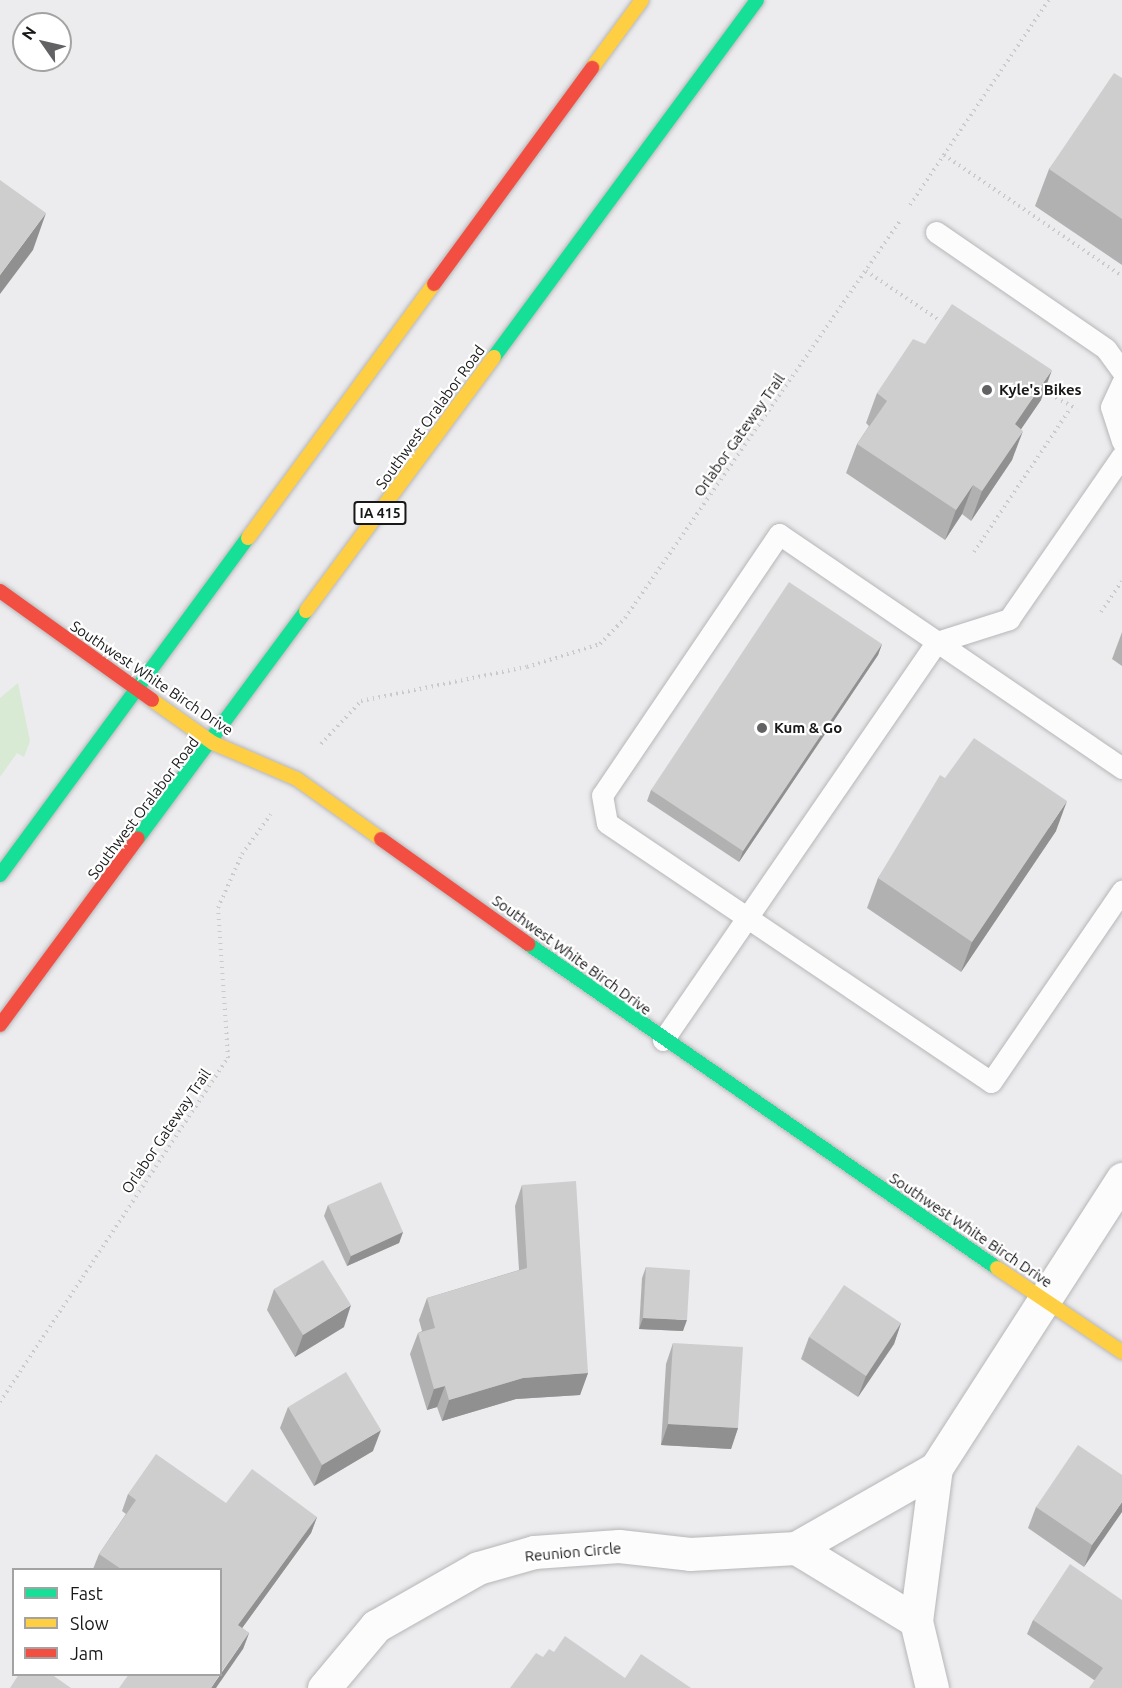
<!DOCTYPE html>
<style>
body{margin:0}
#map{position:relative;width:1122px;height:1688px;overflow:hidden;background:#ecebee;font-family:Ubuntu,sans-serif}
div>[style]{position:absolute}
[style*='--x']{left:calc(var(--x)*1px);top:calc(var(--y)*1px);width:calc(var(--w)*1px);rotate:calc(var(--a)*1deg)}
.green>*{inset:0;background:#d8ead4}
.path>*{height:4px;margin-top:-2px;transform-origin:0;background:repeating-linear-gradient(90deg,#cacacb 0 1.5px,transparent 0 6px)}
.roads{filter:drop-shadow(0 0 2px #b7b6b8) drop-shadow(0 0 2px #b7b6b8)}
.lane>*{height:21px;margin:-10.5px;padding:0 10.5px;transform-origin:10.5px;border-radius:10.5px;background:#fcfcfc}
.street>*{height:33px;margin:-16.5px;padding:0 16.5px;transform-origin:16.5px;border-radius:16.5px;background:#fcfcfc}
.fast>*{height:14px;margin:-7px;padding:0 7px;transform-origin:7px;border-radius:7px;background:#16e098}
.slow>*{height:14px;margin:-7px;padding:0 7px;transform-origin:7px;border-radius:7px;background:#ffcf43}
.jam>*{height:14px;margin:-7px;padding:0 7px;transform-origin:7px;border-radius:7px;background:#f24e42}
.wall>*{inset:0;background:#b2b1b2}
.shaded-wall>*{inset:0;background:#919091}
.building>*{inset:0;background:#cfcecf}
.dots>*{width:16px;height:16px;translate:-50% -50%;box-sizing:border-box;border:3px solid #fff;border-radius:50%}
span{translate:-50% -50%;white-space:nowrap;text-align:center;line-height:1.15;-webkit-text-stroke:4.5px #fff;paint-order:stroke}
.shield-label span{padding:2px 4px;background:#fff;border:2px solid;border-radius:4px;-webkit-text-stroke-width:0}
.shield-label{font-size:14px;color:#181819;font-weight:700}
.poi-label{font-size:15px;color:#181819;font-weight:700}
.left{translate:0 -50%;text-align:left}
.street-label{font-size:15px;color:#181819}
.legend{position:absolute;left:12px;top:1568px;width:210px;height:108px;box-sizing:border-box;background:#fff;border:2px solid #a3a3a3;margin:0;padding:8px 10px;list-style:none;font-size:18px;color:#181819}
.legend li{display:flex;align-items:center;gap:12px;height:30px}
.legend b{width:30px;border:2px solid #a3a3a3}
.north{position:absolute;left:12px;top:12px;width:60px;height:60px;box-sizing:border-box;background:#fff;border:2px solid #a3a3a3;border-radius:50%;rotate:304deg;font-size:16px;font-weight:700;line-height:24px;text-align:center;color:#181819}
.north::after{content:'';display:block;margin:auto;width:21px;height:27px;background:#626264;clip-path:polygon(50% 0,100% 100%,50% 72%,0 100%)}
</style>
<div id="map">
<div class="green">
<i style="clip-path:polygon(18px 683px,30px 741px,24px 757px,17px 753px,0 777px,0 698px)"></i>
</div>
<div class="path">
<i style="--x:944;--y:155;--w:215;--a:34.2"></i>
<i style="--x:910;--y:205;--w:248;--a:-55.9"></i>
<i style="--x:866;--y:271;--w:92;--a:33.9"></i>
<i style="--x:1040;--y:389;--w:42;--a:28.4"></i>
<i style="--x:974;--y:552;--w:172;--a:-56.1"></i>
<i style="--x:1101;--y:612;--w:37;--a:-56"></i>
<i style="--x:321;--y:744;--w:59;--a:-47.1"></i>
<i style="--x:361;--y:701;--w:169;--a:-11.6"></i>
<i style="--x:527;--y:667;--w:77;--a:-17.5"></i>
<i style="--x:600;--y:644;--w:36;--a:-46"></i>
<i style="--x:625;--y:618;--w:485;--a:-55.3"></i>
<i style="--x:0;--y:1402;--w:413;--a:-56.5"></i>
<i style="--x:228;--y:1058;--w:150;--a:-93.8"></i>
<i style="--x:218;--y:908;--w:59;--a:-66"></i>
<i style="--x:242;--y:854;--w:49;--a:-54.1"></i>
</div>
<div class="roads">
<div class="lane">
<i style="--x:936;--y:232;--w:206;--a:34.5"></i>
<i style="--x:1106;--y:349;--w:27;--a:54"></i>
<i style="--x:1122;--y:383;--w:26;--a:115"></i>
<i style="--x:1111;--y:407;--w:36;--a:72"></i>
<i style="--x:1122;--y:768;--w:415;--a:-145.7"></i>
<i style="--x:779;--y:534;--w:315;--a:124.1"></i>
<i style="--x:602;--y:795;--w:28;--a:80"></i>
<i style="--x:607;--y:823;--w:463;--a:34"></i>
<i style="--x:991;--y:1082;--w:232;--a:-55.6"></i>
<i style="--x:663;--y:1040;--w:483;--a:-55.5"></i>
<i style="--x:937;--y:642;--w:76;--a:-17.7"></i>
<i style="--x:1009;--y:619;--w:198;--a:-55.3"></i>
</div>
<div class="street">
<i style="--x:796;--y:1548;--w:140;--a:31.3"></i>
<i style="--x:916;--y:1621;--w:69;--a:76.6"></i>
<i style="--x:916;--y:1621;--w:154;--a:-82.6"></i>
<i style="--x:324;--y:1688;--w:81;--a:-50"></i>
<i style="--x:376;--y:1626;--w:117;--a:-29.6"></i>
<i style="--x:478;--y:1568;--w:58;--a:-15.9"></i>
<i style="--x:534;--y:1552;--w:85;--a:-4"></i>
<i style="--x:619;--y:1546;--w:71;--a:6.4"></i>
<i style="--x:690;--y:1554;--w:106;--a:-3.2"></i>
<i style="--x:796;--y:1548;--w:161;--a:-29.7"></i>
<i style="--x:936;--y:1468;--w:344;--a:-57.2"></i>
</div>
<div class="fast">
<i style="--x:494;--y:357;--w:443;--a:-53.6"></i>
<i style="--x:138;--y:838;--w:282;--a:-53.5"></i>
<i style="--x:0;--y:875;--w:418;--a:-53.7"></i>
<i style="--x:528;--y:944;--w:570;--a:34.64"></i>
</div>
<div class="slow">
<i style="--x:592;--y:68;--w:84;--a:-53.7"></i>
<i style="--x:248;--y:538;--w:315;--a:-53.8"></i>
<i style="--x:306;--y:611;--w:316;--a:-53.5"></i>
<i style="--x:152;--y:700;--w:75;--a:35.2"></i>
<i style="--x:213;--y:743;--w:91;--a:23.2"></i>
<i style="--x:297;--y:779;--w:103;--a:35.5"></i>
<i style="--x:997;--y:1268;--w:151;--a:33.9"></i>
</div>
<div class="jam">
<i style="--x:434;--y:284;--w:268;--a:-53.8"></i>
<i style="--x:0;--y:591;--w:187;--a:35.6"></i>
<i style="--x:381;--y:839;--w:181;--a:35.5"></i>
<i style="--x:0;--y:1025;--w:232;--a:-53.6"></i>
</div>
</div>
<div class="wall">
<i style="clip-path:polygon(1122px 78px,1122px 265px,1035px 206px,1049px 169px)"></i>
<i style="clip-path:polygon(877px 393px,1041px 400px,1021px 429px,1012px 460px,971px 521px,962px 514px,945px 540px,846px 473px,857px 444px,869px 426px,866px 423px)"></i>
<i style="clip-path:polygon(1122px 632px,1122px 666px,1112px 659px)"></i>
<i style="clip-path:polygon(882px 644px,878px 655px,739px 862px,647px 801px,651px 790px)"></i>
<i style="clip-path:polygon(945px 778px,1056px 831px,961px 972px,867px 908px,878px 878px)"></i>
<i style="clip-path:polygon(522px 1185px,588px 1373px,580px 1395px,516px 1399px,442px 1421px,437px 1407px,427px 1410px,410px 1354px,418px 1333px,422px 1331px,419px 1320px,427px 1298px,519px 1270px,515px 1206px)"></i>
<i style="clip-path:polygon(328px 1205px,403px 1232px,399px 1243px,347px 1266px,324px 1216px)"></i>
<i style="clip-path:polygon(646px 1267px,683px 1331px,639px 1329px,642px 1278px)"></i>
<i style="clip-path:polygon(274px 1289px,344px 1327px,295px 1357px,267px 1310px)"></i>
<i style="clip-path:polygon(901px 1323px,894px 1344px,858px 1397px,801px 1359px,809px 1337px)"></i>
<i style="clip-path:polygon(673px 1343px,738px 1428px,731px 1449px,661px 1445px,666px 1364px)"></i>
<i style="clip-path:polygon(288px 1407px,373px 1451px,314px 1486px,280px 1428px)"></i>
<i style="clip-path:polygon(1122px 1475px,1084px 1567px,1028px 1528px,1036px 1507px)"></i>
<i style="clip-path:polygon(128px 1494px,226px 1503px,317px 1517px,311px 1533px,242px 1628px,249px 1633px,243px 1649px,220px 1569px,93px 1569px,99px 1554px,126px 1514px,122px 1511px)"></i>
<i style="clip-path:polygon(1122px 1600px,1122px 1688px,1094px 1680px,1027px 1634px,1033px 1620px)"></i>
</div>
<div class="shaded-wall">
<i style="clip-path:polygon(46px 213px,33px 250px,0 294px,0 275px)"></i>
<i style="clip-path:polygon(1052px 370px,1041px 400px,1004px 454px,1015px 424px)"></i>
<i style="clip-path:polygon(1023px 431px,1012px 460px,971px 521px,982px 491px)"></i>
<i style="clip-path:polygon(973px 485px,962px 514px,945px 540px,956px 510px)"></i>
<i style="clip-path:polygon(882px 644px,878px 655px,739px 862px,743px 851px)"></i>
<i style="clip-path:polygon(1067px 801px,1056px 831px,961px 972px,972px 942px)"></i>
<i style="clip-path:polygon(403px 1232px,399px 1243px,347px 1266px,351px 1256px)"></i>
<i style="clip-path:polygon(351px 1305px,344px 1327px,295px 1357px,303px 1335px)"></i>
<i style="clip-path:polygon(643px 1318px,687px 1320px,683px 1331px,639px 1329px)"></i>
<i style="clip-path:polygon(901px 1323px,894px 1344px,858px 1397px,866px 1376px)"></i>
<i style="clip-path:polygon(588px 1373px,580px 1395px,516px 1399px,442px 1421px,449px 1400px,523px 1378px)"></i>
<i style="clip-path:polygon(445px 1386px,437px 1407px,427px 1410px,434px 1389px)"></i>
<i style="clip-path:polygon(668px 1424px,738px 1428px,731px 1449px,661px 1445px)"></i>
<i style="clip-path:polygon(381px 1430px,373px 1451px,314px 1486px,322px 1465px)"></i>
<i style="clip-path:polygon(1122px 1502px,1122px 1512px,1084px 1567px,1092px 1545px)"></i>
<i style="clip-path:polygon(317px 1517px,311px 1533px,232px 1642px,238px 1625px)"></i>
<i style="clip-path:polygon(249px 1633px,243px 1649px,216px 1688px,211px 1688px)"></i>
</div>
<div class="building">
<i style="clip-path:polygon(1114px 73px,1122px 78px,1122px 219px,1049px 169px)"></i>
<i style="clip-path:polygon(0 180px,46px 213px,0 275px)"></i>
<i style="clip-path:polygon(952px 304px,1052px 370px,1015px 424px,1023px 431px,982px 491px,973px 485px,956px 510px,857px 444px,887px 401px,877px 393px,913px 339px,925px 344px)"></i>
<i style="clip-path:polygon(789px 582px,882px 644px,743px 851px,651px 790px)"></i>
<i style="clip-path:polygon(974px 738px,1067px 801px,972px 942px,878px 878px,940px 775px,945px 778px)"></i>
<i style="clip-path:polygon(576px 1181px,588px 1373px,523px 1378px,449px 1400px,445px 1386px,434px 1389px,418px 1333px,435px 1328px,427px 1298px,527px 1268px,522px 1185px)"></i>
<i style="clip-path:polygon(381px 1182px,403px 1232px,351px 1256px,328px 1205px)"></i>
<i style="clip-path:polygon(323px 1260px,351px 1305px,303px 1335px,274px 1289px)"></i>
<i style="clip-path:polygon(646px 1267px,690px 1270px,687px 1320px,643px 1318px)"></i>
<i style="clip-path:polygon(844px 1285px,901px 1323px,866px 1376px,809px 1337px)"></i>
<i style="clip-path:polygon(673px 1343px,743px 1347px,738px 1428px,668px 1424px)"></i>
<i style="clip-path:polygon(346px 1372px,381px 1430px,322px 1465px,288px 1407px)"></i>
<i style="clip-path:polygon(1078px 1445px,1122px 1475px,1122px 1502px,1092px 1545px,1036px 1507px)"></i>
<i style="clip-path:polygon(156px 1454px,226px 1503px,252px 1469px,317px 1517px,238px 1625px,249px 1633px,220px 1674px,220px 1569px,121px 1569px,99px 1554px,136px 1500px,128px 1494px)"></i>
<i style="clip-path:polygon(1070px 1564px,1122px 1600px,1122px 1688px,1089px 1688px,1103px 1668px,1033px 1620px)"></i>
<i style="clip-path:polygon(565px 1636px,625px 1678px,641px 1654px,691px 1688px,510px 1688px,536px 1653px,543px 1657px,549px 1649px,554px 1652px)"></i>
<i style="clip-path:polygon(19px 1674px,51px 1674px,71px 1688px,10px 1688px)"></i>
<i style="clip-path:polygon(129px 1674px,220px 1674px,211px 1688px,119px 1688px)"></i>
</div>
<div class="dots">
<i style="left:987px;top:390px;background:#626264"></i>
<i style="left:762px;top:728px;background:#626264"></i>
</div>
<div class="shield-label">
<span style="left:380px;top:513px">IA 415</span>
</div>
<div class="poi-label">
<span class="left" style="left:999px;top:390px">Kyle's Bikes</span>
<span class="left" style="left:774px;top:728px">Kum &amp; Go</span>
</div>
<div class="street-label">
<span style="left:430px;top:417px;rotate:-54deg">Southwest Oralabor Road</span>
<span style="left:739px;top:435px;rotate:-55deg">Orlabor Gateway Trail</span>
<span style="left:152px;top:678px;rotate:34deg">Southwest White Birch Drive</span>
<span style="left:143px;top:808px;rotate:-53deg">Southwest Oralabor Road</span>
<span style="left:572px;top:955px;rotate:36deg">Southwest White Birch Drive</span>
<span style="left:166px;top:1131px;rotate:-56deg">Orlabor Gateway Trail</span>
<span style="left:971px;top:1230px;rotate:34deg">Southwest White Birch Drive</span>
<span style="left:573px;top:1552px;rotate:-5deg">Reunion Circle</span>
</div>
<ul class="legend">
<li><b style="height:8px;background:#16e098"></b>Fast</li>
<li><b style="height:8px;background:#ffcf43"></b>Slow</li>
<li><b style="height:8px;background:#f24e42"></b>Jam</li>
</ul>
<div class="north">N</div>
</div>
